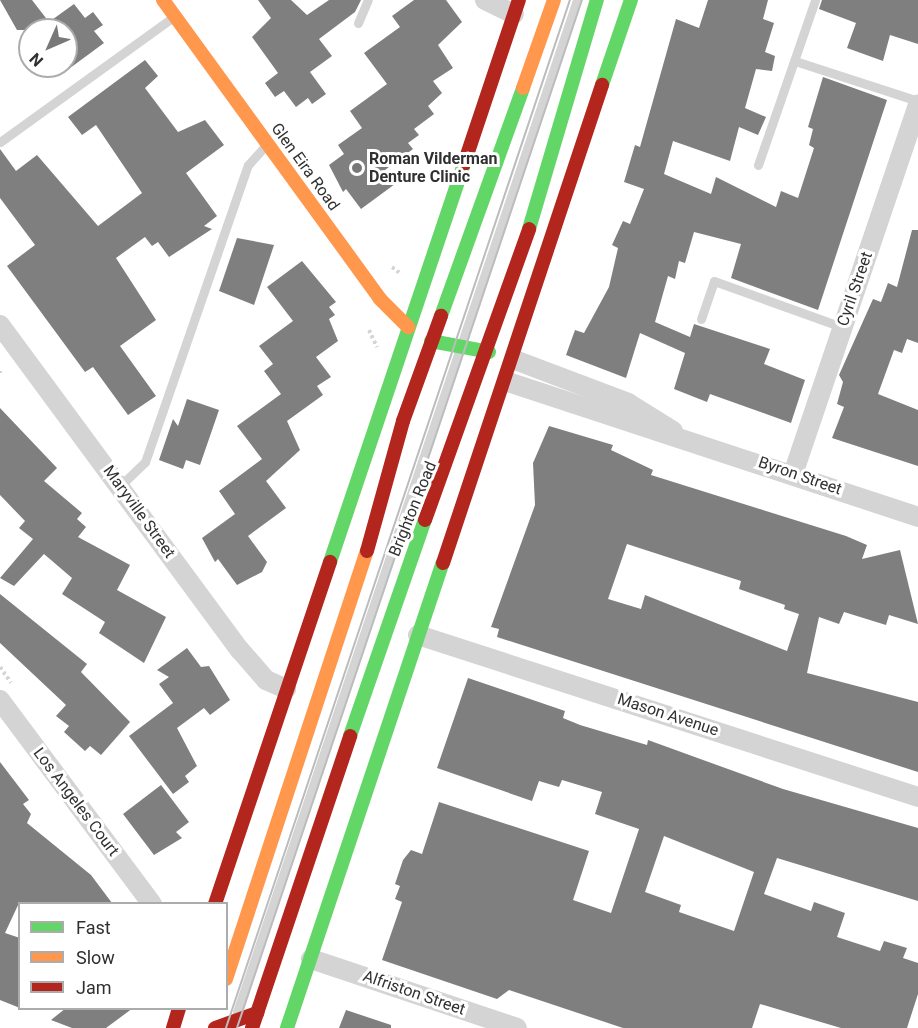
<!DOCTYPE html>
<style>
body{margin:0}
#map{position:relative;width:918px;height:1028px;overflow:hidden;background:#fff;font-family:Roboto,sans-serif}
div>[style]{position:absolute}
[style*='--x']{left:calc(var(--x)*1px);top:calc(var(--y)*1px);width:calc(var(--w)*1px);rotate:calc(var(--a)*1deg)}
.building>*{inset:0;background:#7f7f7f}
.path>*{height:4px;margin-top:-2px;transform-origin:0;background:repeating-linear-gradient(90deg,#d4d4d4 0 3px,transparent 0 6px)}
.lane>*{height:9px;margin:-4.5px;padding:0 4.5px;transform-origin:4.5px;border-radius:4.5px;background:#d4d4d4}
.street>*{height:20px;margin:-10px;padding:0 10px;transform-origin:10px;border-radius:10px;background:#d4d4d4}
.fast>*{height:14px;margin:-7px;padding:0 7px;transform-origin:7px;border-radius:7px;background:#63d668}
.slow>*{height:14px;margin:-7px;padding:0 7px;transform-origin:7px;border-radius:7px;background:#ff974d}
.jam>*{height:14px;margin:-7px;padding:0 7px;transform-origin:7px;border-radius:7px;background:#b3261e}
.tram>*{height:1.5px;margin:-0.75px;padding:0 0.75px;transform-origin:0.75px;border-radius:0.75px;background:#bcbcbc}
.dots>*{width:16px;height:16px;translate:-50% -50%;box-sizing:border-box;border:3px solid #fff;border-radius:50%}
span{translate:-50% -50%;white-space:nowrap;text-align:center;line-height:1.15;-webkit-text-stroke:6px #fff;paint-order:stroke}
.poi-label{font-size:16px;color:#303030;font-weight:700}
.left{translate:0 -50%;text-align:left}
.street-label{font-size:16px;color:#303030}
.legend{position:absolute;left:18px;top:902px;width:210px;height:108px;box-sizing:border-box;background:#fff;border:2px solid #acacac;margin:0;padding:8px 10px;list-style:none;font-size:18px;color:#303030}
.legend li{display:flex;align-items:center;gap:12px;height:30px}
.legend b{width:30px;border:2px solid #acacac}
.north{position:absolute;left:18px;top:18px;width:60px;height:60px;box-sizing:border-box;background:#fff;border:2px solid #acacac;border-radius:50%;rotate:225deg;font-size:16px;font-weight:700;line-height:24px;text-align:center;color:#303030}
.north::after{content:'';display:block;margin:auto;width:21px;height:27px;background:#787878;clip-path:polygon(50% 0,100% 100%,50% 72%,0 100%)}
</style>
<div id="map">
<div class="building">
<i style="clip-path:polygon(0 0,32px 0,49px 22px,74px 4px,85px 18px,93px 12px,103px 25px,94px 31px,104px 43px,66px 71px,66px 30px,17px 30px)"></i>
<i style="clip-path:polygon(258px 0,291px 0,307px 15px,329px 0,361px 0,355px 12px,319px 39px,332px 56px,310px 72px,326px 94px,312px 104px,308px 98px,296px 107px,284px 91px,275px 97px,265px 83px,278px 73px,252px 37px,271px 18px)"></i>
<i style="clip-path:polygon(414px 0,446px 0,462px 22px,438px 45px,453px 68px,433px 81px,442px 93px,428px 106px,434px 114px,414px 129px,419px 135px,408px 143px,413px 149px,385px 170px,395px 184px,361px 209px,346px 189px,343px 192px,329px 165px,344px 154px,338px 145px,362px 128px,350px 111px,387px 84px,364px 53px,400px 27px,392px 16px)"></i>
<i style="clip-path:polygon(708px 0,768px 0,763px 19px,774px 23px,765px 52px,775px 56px,772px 71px,756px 69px,745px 108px,766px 117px,758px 135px,739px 127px,730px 161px,673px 141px,664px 174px,711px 194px,716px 177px,776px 207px,781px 191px,798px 198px,814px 148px,809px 145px,813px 129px,808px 127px,823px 77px,887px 100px,818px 310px,731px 278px,741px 244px,694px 232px,685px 263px,679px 261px,675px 279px,668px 276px,655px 322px,690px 337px,694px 324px,770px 349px,764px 364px,805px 380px,791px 423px,710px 394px,707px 402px,674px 389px,685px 353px,640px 333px,626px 378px,566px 355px,575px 330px,584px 333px,609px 287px,618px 248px,612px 245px,623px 221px,630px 224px,644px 189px,624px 182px,635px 145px,640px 147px,676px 19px,699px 28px)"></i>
<i style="clip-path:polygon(822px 0,918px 0,918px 44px,890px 35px,883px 61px,847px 48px,856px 23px,819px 9px)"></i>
<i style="clip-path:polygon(145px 60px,158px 76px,145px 88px,178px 132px,205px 120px,224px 145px,186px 173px,217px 216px,204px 226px,212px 229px,169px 257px,158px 242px,152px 246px,145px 237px,116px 258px,156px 320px,120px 346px,156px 396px,128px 415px,93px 367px,85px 372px,7px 266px,35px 245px,0 198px,0 149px,16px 171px,37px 155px,98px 226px,142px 193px,96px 125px,82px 135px,68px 117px)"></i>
<i style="clip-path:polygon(912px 230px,918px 230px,918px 343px,907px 339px,902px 353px,894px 350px,878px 394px,918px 410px,918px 466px,832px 438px,844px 407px,837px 404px,843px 382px,839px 375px,873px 299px,881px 302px,888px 283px,897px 287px)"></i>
<i style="clip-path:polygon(237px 238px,274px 245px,254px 305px,219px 291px)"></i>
<i style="clip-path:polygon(302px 261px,336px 302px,329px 307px,335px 315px,329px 319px,338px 341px,316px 357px,331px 377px,317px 386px,323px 395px,287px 421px,300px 450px,266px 481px,286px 508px,248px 536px,267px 562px,262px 572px,237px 585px,218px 559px,215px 562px,202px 538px,235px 514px,219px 491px,262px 459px,237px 426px,281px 394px,264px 371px,273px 364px,259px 346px,293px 321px,267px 287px)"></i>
<i style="clip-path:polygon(187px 399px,219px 410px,200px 465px,186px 460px,183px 469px,159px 460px,173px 419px,178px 426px)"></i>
<i style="clip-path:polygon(0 408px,57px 468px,44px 481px,82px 513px,77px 519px,86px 527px,78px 537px,130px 565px,117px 590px,166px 617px,144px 663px,99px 633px,105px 622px,62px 594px,72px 578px,44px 554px,14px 586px,0 578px,33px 539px,19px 528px,25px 521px,0 495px)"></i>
<i style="clip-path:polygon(evenodd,549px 426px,613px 445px,611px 450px,653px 470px,651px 475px,846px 536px,867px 545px,862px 559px,900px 550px,918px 624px,889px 615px,886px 625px,844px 612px,839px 624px,819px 617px,807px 673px,918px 702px,918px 772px,497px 637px,499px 629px,491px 627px,535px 505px,533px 463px,549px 426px,627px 544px,741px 581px,739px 589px,785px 605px,784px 609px,799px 614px,787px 651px,645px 595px,641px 609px,608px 599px,627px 544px)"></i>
<i style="clip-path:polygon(0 594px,87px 664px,81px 672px,130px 722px,101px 755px,90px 746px,85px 751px,64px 732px,69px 726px,56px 716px,66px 705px,0 643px)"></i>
<i style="clip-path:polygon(187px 648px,201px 667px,209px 666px,230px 700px,210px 715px,204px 708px,177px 728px,197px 766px,185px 776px,189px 782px,173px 794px,129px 736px,173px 703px,159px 684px,169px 677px,157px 670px)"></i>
<i style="clip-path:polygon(evenodd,468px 678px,565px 711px,563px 718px,580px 725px,647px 745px,648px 740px,783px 789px,918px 828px,918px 901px,777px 858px,764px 894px,811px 911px,814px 902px,845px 913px,837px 937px,880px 951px,884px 941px,907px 948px,903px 958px,918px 963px,918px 994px,907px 1028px,841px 1028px,760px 1004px,752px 1028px,623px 1028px,509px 990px,497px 999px,382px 960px,402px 902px,395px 899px,400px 886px,395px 884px,403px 860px,411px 850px,422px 854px,439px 802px,589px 851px,573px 900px,611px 913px,639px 829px,595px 814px,602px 792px,562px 780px,559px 787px,539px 781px,532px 801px,437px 768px,468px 678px,664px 836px,754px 872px,734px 931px,679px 912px,681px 905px,645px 892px,664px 836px)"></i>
<i style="clip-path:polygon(0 762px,29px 800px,23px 804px,31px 814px,27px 823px,91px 875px,112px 903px,19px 903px,5px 933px,20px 938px,20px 1008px,0 1000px)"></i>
<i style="clip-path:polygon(161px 785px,189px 822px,176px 832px,182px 838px,154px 855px,123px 814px)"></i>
<i style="clip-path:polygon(66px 1008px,133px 1008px,106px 1028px,72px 1028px,51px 1020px)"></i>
<i style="clip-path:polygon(346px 1010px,391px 1025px,391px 1028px,339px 1028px)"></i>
</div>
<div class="path">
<i style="--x:392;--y:267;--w:11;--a:38"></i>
<i style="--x:369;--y:330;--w:19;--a:65"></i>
<i style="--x:0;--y:371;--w:2;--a:90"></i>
<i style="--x:0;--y:667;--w:19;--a:55"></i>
</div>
<div class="lane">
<i style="--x:358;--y:23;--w:25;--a:-67"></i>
<i style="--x:795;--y:61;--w:129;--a:18"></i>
<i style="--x:0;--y:142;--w:213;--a:-35.8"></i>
<i style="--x:758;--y:165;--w:175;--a:-70.9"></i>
<i style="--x:701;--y:319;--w:40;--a:-71.1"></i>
<i style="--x:714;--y:281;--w:136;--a:19.8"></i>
<i style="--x:120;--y:486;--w:35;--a:-44"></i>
<i style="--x:145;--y:462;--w:314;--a:-70.9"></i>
<i style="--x:248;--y:165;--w:27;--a:-48"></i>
<i style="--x:237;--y:1012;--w:1068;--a:-71.43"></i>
</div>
<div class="street">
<i style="--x:485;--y:0;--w:32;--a:26"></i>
<i style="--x:0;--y:325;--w:404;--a:53.6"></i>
<i style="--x:240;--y:650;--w:40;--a:49"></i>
<i style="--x:266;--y:680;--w:22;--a:24"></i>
<i style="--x:515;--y:360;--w:121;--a:20.8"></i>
<i style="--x:628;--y:403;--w:53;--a:31.9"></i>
<i style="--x:508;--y:382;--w:432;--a:18.2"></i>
<i style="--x:793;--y:474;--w:390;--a:-71.3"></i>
<i style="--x:418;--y:635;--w:526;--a:17.95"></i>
<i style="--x:0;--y:700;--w:254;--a:53.3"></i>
<i style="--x:311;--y:959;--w:217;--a:18.5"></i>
</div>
<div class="fast">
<i style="--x:602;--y:85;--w:90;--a:-71.2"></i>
<i style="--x:529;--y:229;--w:239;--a:-73.5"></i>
<i style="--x:441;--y:316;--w:242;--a:-70.2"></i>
<i style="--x:431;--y:341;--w:59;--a:10.7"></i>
<i style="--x:330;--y:562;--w:420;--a:-71.4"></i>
<i style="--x:350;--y:736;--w:229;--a:-70.9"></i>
<i style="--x:287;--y:1028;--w:490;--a:-71.5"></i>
</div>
<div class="slow">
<i style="--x:163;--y:0;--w:369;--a:54"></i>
<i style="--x:380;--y:299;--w:40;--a:45"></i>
<i style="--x:523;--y:88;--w:93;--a:-70.6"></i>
<i style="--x:226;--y:979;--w:451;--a:-71.8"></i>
</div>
<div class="jam">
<i style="--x:464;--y:164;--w:173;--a:-71.5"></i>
<i style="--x:425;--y:520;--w:309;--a:-70.3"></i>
<i style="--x:367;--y:551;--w:135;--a:-74.5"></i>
<i style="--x:403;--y:421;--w:112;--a:-70.1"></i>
<i style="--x:443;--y:563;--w:504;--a:-71.6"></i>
<i style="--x:215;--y:904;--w:361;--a:-71.4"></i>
<i style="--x:173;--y:1028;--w:21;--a:-73"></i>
<i style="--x:215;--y:1028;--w:45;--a:-19.7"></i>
<i style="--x:252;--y:1028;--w:308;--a:-71.4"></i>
</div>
<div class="tram">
<i style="--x:226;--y:1028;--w:1084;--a:-71.5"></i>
<i style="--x:237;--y:1028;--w:1084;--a:-71.45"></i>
</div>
<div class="dots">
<i style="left:357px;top:168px;background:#787878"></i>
</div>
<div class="poi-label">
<span class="left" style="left:369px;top:168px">Roman Vilderman<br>Denture Clinic</span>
</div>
<div class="street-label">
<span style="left:305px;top:167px;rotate:54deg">Glen Eira Road</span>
<span style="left:855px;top:289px;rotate:-71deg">Cyril Street</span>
<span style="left:800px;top:476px;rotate:19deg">Byron Street</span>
<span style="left:413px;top:509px;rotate:-68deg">Brighton Road</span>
<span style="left:139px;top:512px;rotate:54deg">Maryville Street</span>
<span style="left:668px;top:715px;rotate:18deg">Mason Avenue</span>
<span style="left:76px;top:802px;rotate:53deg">Los Angeles Court</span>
<span style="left:414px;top:993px;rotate:19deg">Alfriston Street</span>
</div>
<ul class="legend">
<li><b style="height:8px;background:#63d668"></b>Fast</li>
<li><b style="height:8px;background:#ff974d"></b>Slow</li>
<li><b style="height:8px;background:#b3261e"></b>Jam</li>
</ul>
<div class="north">N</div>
</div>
